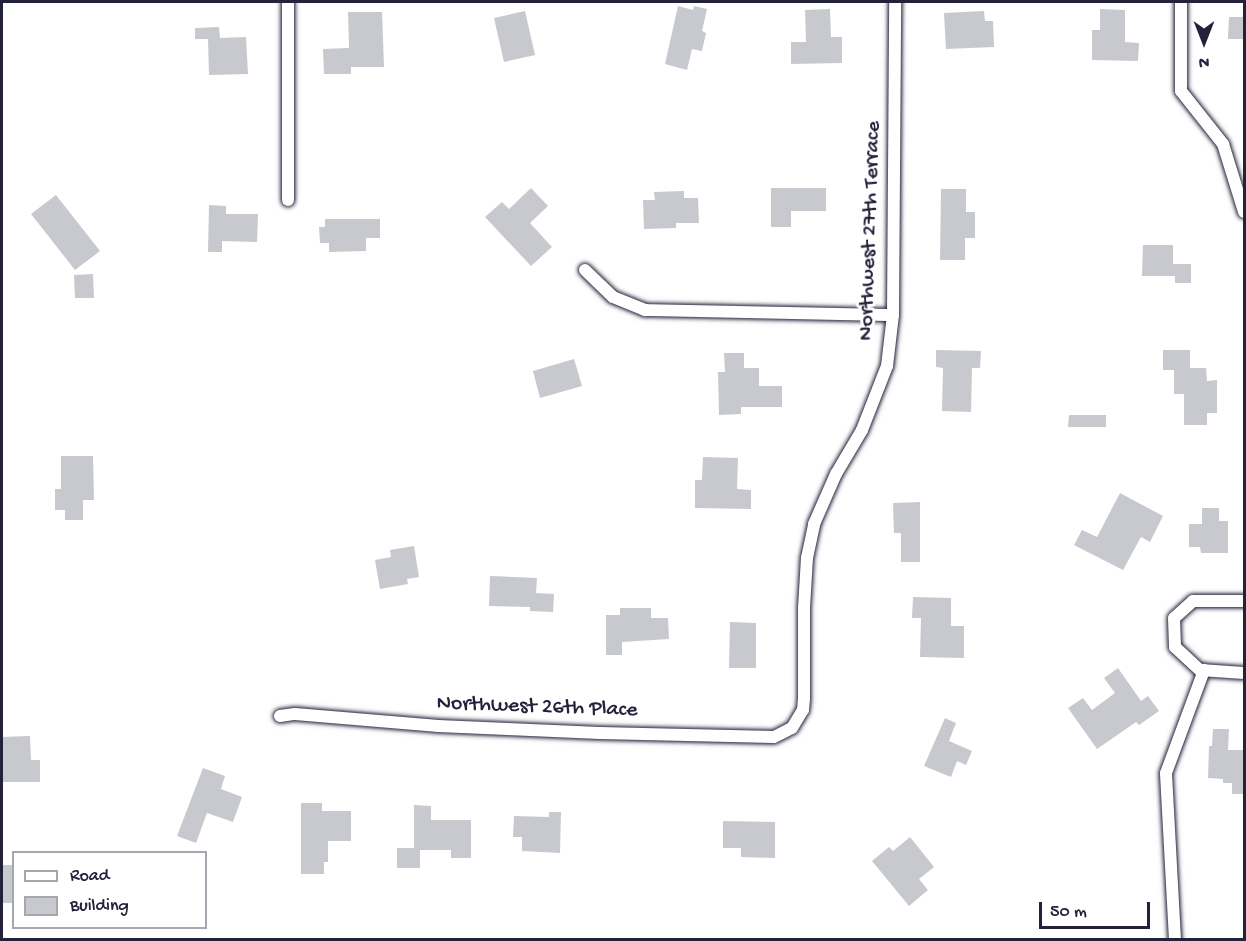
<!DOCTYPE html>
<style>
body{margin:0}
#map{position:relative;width:1246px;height:941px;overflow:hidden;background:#fff;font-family:"Gochi Hand",sans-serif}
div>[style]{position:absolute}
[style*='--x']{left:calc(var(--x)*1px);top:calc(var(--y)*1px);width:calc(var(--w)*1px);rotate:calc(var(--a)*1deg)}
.building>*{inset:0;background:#c8c8cf}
.roads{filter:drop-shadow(0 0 2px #22223b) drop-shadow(0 0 2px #22223b)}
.minor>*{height:12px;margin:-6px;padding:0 6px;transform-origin:6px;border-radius:6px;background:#fff}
span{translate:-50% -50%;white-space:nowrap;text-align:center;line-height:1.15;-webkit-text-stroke:6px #fff;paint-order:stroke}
.street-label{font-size:22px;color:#22223b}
.frame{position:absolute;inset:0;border:3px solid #22223b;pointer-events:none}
.legend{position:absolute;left:12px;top:851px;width:195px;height:78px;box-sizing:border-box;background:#fff;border:2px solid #a7a7b1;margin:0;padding:8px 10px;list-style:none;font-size:18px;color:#22223b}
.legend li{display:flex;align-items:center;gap:12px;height:30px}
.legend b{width:30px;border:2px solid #a7a7b1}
.north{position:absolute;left:1174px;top:12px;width:60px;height:60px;-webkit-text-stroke:4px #fff;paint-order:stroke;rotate:180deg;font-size:16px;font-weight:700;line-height:24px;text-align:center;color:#22223b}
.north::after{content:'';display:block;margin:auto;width:21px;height:27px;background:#22223b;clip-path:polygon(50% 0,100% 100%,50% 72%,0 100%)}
.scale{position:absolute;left:1039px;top:902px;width:111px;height:27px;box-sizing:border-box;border:3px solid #22223b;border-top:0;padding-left:8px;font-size:18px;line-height:21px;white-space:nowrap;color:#22223b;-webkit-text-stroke:4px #fff;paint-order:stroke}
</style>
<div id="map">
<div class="building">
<i style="clip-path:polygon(678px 6px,693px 10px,694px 6px,707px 9px,702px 31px,706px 33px,702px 51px,692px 49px,687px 70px,665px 64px)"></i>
<i style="clip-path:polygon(830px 9px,831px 37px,842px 37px,842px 63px,791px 64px,791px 42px,806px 42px,805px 10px)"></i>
<i style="clip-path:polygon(1100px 9px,1125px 10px,1125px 42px,1139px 43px,1138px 61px,1092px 60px,1092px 30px,1100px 30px)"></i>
<i style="clip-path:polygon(525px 11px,535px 55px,504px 62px,494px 18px)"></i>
<i style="clip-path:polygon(984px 11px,985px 21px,993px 21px,994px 47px,946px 49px,944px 13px)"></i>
<i style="clip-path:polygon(348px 12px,382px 12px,384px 67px,351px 67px,351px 74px,324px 74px,323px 49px,349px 48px)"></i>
<i style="clip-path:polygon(1229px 17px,1245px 17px,1245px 39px,1228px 39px)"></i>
<i style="clip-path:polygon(219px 27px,220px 38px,246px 37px,248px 74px,209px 75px,208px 39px,195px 39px,195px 28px)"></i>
<i style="clip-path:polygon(531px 188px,548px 206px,530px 223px,552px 247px,531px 266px,485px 217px,502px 202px,509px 209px)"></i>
<i style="clip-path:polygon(771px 188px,826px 188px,826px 211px,791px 211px,791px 227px,771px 227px)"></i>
<i style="clip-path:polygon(941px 189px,966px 189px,966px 212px,975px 212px,975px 238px,965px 238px,965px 260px,940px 260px)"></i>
<i style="clip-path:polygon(684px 191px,684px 198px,698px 198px,699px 223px,676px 223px,676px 228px,644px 229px,643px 200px,655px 200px,654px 192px)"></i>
<i style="clip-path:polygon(56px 195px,100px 251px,75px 270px,31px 214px)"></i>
<i style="clip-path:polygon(209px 205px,226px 206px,226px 214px,258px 214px,257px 242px,222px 241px,222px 252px,208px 252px)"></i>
<i style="clip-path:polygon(325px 219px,380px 219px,380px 238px,366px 238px,366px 251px,329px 252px,329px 243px,320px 243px,319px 227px,325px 227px)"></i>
<i style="clip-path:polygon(1143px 245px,1173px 245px,1173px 264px,1191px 264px,1191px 283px,1175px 283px,1175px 276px,1142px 276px)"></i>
<i style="clip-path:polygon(93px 274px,94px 298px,75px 298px,74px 275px)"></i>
<i style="clip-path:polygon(936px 350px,981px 351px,980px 368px,972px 368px,971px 412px,942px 411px,943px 368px,936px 367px)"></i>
<i style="clip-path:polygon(1163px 350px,1190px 350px,1190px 368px,1206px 368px,1207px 381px,1217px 380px,1217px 413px,1207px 413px,1207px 425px,1184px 425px,1184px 394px,1174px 394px,1174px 370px,1163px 370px)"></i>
<i style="clip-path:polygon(724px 353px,744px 353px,744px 368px,759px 368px,759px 386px,782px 386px,782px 407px,741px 407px,741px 414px,719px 415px,718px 372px,725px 372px)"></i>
<i style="clip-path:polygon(574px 359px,582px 386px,540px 398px,533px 371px)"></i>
<i style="clip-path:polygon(1069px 415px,1106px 415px,1106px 427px,1068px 427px)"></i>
<i style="clip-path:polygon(61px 456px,93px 456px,94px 500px,83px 500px,83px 520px,65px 520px,65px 510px,55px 510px,55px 489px,61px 489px)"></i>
<i style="clip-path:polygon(703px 457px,738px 458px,737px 489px,751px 490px,751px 509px,695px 508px,695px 480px,702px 480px)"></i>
<i style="clip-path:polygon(1120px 493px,1163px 516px,1150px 542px,1141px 537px,1123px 570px,1074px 545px,1082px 530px,1097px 537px)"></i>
<i style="clip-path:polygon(920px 502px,920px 562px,901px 562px,901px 533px,894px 533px,893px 503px)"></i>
<i style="clip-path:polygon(1202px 508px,1219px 508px,1219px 521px,1228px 521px,1228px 553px,1201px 553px,1200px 547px,1189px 547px,1189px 524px,1202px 524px)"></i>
<i style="clip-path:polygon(414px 546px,419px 577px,407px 579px,408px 584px,380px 589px,375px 560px,391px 557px,390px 550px)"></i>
<i style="clip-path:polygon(490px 576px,537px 578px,536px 593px,554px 594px,553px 612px,530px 611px,530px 607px,489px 606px)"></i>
<i style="clip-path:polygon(913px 597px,951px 598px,951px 626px,964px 626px,964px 658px,920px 657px,921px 618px,912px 618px)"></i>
<i style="clip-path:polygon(620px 608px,651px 608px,651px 618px,668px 618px,669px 639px,622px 642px,622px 655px,606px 655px,606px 615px,620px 615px)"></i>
<i style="clip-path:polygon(730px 622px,756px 623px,756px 668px,729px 668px)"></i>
<i style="clip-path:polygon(1118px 668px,1141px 701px,1148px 696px,1159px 711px,1139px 725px,1136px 722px,1097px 749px,1068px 708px,1083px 698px,1092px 710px,1115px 693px,1104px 678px)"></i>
<i style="clip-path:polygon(945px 718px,956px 723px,949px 741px,972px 751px,966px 765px,957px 761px,951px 777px,924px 766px)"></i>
<i style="clip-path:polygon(1213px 729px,1229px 729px,1228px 750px,1245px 750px,1245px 794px,1232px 794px,1232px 783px,1223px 783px,1223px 779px,1208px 778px,1209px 746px,1212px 746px)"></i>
<i style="clip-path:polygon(30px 736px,31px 760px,40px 760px,40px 782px,2px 782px,2px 737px)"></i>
<i style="clip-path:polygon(203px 768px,225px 776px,221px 789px,242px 797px,233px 822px,207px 813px,196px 843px,177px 836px)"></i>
<i style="clip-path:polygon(301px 803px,322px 803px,322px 811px,351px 811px,351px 841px,328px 841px,328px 862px,324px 862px,324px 874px,301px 874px)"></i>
<i style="clip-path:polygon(414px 805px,431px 806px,431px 820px,471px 820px,471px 858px,451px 858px,451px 850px,420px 850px,420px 868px,397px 868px,397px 848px,414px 848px)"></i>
<i style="clip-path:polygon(549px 812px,561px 812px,560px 853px,522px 851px,522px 837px,513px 837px,514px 816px,549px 817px)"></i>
<i style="clip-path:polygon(723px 821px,775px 822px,775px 858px,741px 857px,741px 848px,723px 848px)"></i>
<i style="clip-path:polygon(910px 837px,934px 867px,919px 879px,928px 890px,909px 906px,872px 861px,889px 847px,893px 851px)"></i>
<i style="clip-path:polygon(2px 865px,14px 865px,14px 903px,2px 903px)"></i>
</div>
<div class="roads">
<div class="minor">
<i style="--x:288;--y:2;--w:198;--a:90"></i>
<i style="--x:1181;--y:2;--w:89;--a:90"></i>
<i style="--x:1181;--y:91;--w:68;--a:51.6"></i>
<i style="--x:1223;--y:144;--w:71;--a:72.8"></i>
<i style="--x:585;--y:270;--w:39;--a:44"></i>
<i style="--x:613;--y:297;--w:35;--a:22"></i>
<i style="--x:645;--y:310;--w:248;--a:1.2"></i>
<i style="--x:1244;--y:601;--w:51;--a:180"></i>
<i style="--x:1193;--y:601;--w:25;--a:138"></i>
<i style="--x:1174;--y:618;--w:29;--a:88"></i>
<i style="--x:1175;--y:647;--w:34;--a:43"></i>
<i style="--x:1200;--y:670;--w:44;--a:3.9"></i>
<i style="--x:280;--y:716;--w:15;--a:-8"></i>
<i style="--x:295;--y:714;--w:144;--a:4.8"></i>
<i style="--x:438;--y:726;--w:162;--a:2.5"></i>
<i style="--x:600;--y:733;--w:174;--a:1.3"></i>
<i style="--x:774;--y:737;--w:20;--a:-27"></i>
<i style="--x:792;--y:728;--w:21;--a:-59"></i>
<i style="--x:803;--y:710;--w:11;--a:-85"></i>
<i style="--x:804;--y:699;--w:91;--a:-90"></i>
<i style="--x:804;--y:608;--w:50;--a:-86.6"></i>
<i style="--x:807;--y:558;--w:35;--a:-78"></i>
<i style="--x:814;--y:524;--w:55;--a:-66.3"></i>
<i style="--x:836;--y:474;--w:51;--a:-59.4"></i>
<i style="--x:862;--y:430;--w:69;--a:-68.7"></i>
<i style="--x:887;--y:366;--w:51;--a:-83.3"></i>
<i style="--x:893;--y:315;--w:313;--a:-89.6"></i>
<i style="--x:1175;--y:940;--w:167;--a:-93.1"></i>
<i style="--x:1166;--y:773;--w:110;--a:-69.7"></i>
</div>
</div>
<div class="street-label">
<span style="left:871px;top:231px;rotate:-88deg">Northwest 27th Terrace</span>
<span style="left:537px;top:708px;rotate:2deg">Northwest 26th Place</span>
</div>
<div class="frame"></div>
<ul class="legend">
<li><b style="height:8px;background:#fff"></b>Road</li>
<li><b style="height:16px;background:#c8c8cf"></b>Building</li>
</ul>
<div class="north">N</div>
<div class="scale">50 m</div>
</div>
